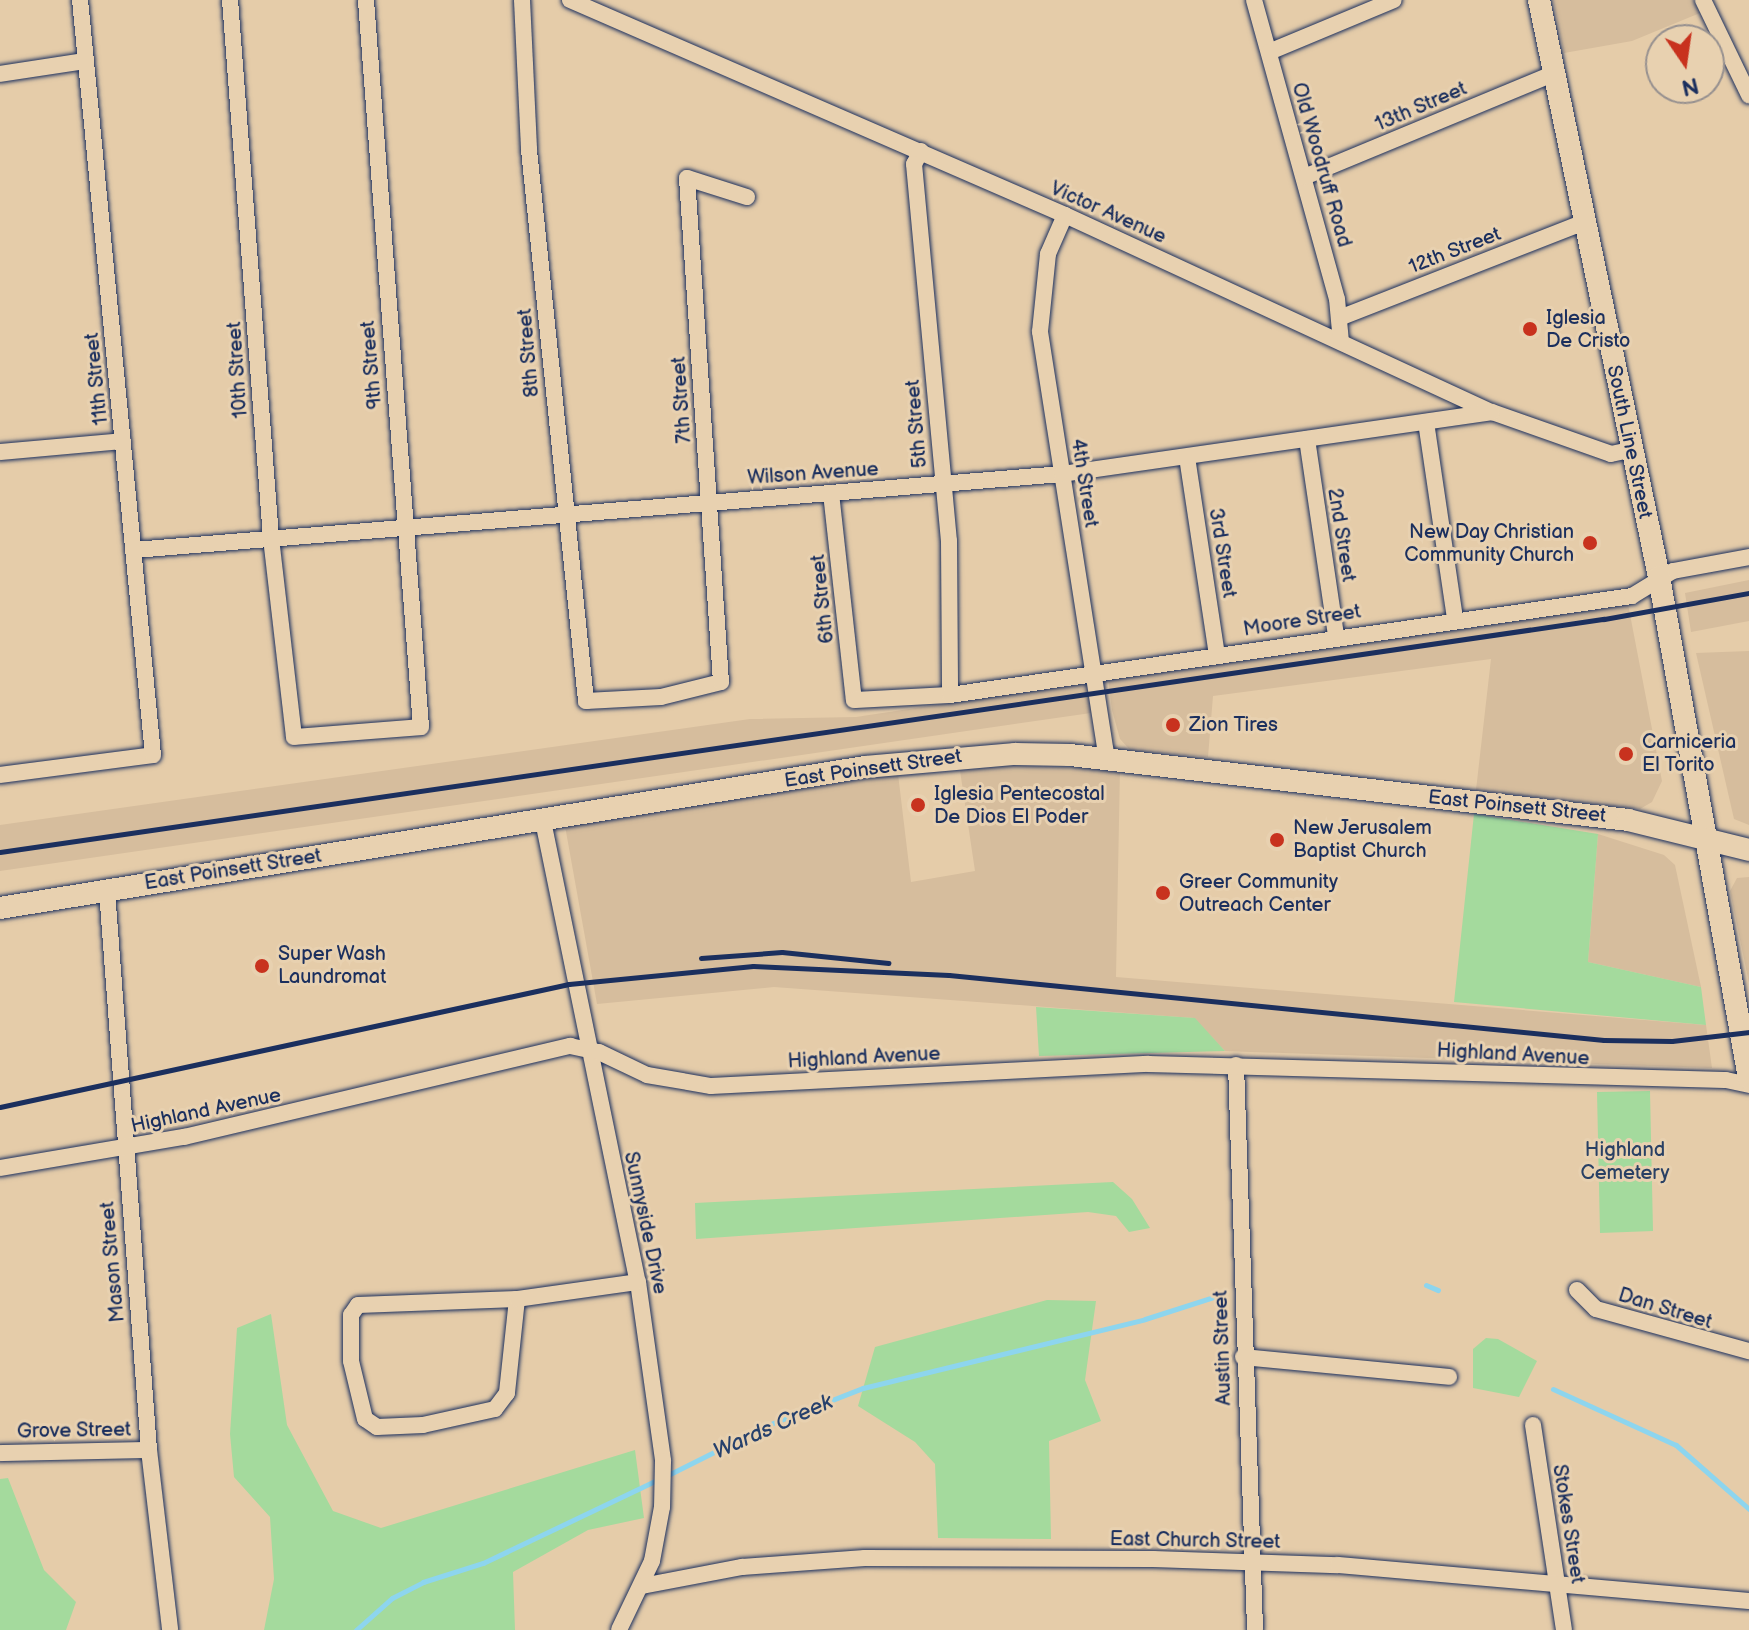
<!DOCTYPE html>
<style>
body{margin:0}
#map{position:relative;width:1749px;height:1630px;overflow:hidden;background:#e5cca9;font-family:"Balsamiq Sans",sans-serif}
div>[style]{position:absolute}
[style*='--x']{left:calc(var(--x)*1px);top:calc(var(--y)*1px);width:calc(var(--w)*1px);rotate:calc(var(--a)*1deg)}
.built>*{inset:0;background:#d6bd9d}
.green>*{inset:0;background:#a4da9d}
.stream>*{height:5px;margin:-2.5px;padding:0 2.5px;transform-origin:2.5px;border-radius:2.5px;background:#8dd5ee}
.roads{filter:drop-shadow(0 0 2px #1b2f5e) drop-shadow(0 0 2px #1b2f5e)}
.minor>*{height:16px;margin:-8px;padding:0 8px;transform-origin:8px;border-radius:8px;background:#e8d1b0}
.major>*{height:22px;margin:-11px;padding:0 11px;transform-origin:11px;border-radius:11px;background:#e8d1b0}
.rail>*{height:5px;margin:-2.5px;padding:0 2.5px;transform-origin:2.5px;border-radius:2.5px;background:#1b2f5e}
.dots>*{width:22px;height:22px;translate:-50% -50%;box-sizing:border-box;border:4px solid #e8d1b0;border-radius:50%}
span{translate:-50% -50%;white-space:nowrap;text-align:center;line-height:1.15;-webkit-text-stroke:6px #e8d1b0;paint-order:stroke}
.street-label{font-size:20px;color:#1b2f5e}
.poi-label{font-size:20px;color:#1b2f5e}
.left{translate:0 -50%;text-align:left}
.right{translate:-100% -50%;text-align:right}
.park-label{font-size:20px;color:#294064}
.water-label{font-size:22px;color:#26406c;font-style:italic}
.north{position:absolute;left:1645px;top:24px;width:80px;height:80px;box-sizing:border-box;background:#e8d1b0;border:2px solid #96908f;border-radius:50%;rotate:167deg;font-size:22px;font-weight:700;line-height:32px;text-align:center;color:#1b2f5e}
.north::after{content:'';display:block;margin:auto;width:28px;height:36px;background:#c8321e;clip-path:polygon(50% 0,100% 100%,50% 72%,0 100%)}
</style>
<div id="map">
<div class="built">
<i style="clip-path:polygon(1553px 0,1693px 0,1700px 13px,1632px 41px,1564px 53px)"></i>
<i style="clip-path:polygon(1749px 580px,1749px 621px,1691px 632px,1685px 593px)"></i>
<i style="clip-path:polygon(1628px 604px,1662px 781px,1652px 802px,1640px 809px,1476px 790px,1491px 659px,1213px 696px,1208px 757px,1130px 750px,1120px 739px,1112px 710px,1108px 678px)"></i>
<i style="clip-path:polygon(1749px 651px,1749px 825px,1734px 819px,1696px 653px)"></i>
<i style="clip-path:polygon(1088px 682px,1091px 713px,0 871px,0 825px,750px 719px,856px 717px)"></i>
<i style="clip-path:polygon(959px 764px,1120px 769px,1116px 977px,1706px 1025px,1712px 1068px,1225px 1051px,1194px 1018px,774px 987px,597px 1004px,565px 826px,898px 774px,911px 882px,975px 871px)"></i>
<i style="clip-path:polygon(1598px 834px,1664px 855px,1675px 865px,1701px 987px,1588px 962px)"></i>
<i style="clip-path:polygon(1749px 877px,1749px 983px,1730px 891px,1737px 878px)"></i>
</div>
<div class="green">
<i style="clip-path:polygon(1474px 814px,1598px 834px,1588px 962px,1701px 987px,1706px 1025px,1454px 1002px)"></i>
<i style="clip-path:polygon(1036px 1007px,1195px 1018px,1225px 1051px,1039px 1056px)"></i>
<i style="clip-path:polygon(1650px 1091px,1653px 1231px,1600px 1233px,1597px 1092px)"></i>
<i style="clip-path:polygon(1113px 1182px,1132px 1199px,1150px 1228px,1129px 1232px,1116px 1216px,1088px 1212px,696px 1239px,695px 1203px)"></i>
<i style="clip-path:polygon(1047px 1300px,1096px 1301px,1085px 1380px,1101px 1421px,1049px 1441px,1051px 1539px,938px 1538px,935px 1464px,915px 1442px,858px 1406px,875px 1347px)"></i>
<i style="clip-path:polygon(271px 1314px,287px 1425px,333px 1511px,381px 1528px,635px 1450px,644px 1518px,588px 1530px,513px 1572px,515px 1630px,264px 1630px,274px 1579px,270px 1517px,234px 1477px,230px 1434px,237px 1328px)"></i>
<i style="clip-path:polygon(1486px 1338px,1498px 1339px,1537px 1361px,1519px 1397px,1473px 1388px,1473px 1349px)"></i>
<i style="clip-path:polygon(8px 1478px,44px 1570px,76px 1602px,66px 1630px,0 1630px,0 1479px)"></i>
</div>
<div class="stream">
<i style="--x:1426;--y:1285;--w:13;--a:23"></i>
<i style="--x:1553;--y:1389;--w:135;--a:24.5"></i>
<i style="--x:1676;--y:1445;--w:97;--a:41.2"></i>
<i style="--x:668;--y:1475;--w:112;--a:-26.6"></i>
<i style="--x:768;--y:1425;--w:102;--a:-21.3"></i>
<i style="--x:863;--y:1388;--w:290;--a:-13.7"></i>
<i style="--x:1145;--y:1319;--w:79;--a:-17.7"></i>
<i style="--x:356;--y:1630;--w:48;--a:-41.6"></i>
<i style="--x:392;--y:1598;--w:35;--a:-27"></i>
<i style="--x:423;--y:1582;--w:63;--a:-17.6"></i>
<i style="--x:483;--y:1563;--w:195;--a:-25.5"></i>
</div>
<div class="roads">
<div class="minor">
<i style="--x:230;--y:0;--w:540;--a:85.64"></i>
<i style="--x:271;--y:538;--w:200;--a:83.4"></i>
<i style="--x:294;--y:737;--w:127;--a:-4.5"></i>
<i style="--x:421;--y:727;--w:729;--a:-94.33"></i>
<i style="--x:522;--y:0;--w:150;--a:87.3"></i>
<i style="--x:529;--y:150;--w:554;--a:84.09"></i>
<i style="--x:586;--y:701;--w:75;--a:-3.1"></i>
<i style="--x:661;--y:697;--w:62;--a:-14"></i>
<i style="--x:721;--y:682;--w:505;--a:-93.86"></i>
<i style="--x:687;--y:178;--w:63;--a:17.6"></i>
<i style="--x:570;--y:0;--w:540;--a:23.48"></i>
<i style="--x:1065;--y:215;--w:470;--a:24.8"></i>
<i style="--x:1492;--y:412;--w:126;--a:19.4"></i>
<i style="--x:1611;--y:454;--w:19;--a:-12"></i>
<i style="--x:1254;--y:0;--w:310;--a:74.5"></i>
<i style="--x:1337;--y:299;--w:43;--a:84.7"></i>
<i style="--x:1703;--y:0;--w:106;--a:64.2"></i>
<i style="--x:1269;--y:52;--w:135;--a:-22.6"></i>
<i style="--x:0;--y:74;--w:86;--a:-8.7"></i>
<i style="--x:921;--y:151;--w:15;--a:118"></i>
<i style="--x:914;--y:164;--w:379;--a:84.7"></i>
<i style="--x:949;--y:541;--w:154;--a:89.6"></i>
<i style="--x:1304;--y:177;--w:269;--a:-22.5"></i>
<i style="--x:1065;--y:215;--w:43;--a:113.6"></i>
<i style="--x:1048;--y:254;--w:78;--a:95.9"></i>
<i style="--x:1040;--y:332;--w:433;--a:81.1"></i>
<i style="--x:1342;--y:317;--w:258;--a:-21.4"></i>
<i style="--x:1426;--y:422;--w:199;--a:81.6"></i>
<i style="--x:1307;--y:439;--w:199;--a:81.6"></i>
<i style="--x:0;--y:452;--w:123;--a:-5.1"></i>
<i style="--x:1187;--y:457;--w:200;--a:81.4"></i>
<i style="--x:831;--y:493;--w:208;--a:83.7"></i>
<i style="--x:854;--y:700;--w:96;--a:-3"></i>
<i style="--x:950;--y:695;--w:689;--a:-8.26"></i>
<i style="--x:1632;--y:596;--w:48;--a:-31.4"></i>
<i style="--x:1673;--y:571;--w:77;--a:-10.4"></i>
<i style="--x:134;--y:550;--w:931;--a:-4.68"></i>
<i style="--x:1062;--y:474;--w:434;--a:-8.2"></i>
<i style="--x:0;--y:775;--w:154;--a:-7.4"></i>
<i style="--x:153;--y:755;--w:759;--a:-95.52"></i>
<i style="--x:543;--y:821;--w:471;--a:78.4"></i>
<i style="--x:638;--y:1282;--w:181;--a:82"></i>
<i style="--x:663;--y:1461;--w:46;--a:91.2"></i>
<i style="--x:662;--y:1507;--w:55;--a:100.5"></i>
<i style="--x:652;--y:1561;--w:76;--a:115.6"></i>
<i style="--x:107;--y:891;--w:561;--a:85.7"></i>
<i style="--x:149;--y:1450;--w:181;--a:83.3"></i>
<i style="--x:1236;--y:1065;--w:565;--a:88.07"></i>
<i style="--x:0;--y:1168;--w:187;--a:-9.6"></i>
<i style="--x:184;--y:1137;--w:397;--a:-13.3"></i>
<i style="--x:570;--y:1046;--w:30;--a:12"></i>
<i style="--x:599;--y:1052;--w:53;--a:25.6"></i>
<i style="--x:647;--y:1075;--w:65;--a:9.8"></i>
<i style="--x:711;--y:1086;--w:438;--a:-2.9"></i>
<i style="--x:1148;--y:1064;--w:578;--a:1.59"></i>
<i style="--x:1726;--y:1080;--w:24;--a:12"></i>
<i style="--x:1577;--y:1290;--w:27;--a:45"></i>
<i style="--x:1596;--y:1309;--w:159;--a:15.4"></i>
<i style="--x:517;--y:1299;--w:95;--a:96.1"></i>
<i style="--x:507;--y:1393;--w:20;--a:127"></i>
<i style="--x:495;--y:1409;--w:74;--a:167.5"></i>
<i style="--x:423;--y:1425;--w:46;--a:177.5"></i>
<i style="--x:377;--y:1427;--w:14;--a:-146"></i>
<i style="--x:365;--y:1419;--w:60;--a:-103.6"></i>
<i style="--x:351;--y:1361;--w:46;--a:-90"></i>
<i style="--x:351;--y:1315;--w:12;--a:-55"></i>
<i style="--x:358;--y:1305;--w:159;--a:-2.2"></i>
<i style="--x:517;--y:1299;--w:122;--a:-8"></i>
<i style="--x:1243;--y:1357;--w:207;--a:5.5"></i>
<i style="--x:1533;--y:1425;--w:207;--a:81.4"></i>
<i style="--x:0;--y:1453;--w:149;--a:-1.2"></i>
<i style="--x:642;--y:1586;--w:102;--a:-10.8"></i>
<i style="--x:742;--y:1567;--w:123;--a:-4.2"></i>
<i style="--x:865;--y:1558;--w:288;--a:0.2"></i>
<i style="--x:1153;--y:1559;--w:185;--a:1.9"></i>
<i style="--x:1338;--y:1565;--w:413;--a:5"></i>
</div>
<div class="major">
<i style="--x:1539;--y:0;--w:589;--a:78.25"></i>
<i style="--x:1659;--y:577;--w:509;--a:79.82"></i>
<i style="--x:0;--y:908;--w:876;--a:-9.26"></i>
<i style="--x:865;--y:767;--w:151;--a:-5"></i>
<i style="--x:1015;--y:754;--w:55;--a:1"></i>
<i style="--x:1070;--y:755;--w:562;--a:6.64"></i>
<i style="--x:1628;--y:820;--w:125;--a:13.9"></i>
</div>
</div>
<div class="rail">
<i style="--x:0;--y:852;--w:1621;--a:-8.27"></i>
<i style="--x:1604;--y:619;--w:147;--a:-10.2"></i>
<i style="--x:701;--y:958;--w:81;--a:-4.2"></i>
<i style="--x:782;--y:952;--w:107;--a:5.9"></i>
<i style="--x:0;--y:1107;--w:582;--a:-12.2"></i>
<i style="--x:569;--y:984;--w:185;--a:-5.6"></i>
<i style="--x:753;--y:966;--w:196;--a:2.6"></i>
<i style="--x:949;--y:975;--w:658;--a:5.67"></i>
<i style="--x:1604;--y:1040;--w:68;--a:0.8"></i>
<i style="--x:1672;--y:1041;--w:78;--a:-6.7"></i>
</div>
<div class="dots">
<i style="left:1530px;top:329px;background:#c8321e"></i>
<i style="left:1590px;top:543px;background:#c8321e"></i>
<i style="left:1173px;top:725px;background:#c8321e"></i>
<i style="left:1626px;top:754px;background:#c8321e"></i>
<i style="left:918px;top:805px;background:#c8321e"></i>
<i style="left:1277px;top:840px;background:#c8321e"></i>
<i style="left:1163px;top:893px;background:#c8321e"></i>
<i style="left:262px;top:966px;background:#c8321e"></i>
</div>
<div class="street-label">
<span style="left:1421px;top:107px;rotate:-23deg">13th Street</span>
<span style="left:1321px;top:165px;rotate:74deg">Old Woodruff Road</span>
<span style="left:1108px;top:213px;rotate:24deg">Victor Avenue</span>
<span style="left:1455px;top:251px;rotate:-21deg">12th Street</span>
<span style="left:529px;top:353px;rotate:-95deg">8th Street</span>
<span style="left:372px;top:365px;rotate:-95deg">9th Street</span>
<span style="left:238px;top:370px;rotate:-94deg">10th Street</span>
<span style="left:97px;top:379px;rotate:-96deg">11th Street</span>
<span style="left:682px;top:400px;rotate:-94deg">7th Street</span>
<span style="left:917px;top:424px;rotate:-95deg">5th Street</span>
<span style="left:1629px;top:442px;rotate:78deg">South Line Street</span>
<span style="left:813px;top:474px;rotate:-4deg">Wilson Avenue</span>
<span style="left:1084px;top:483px;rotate:81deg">4th Street</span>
<span style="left:1341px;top:535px;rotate:81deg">2nd Street</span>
<span style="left:1222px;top:553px;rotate:81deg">3rd Street</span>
<span style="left:823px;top:599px;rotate:-96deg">6th Street</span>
<span style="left:1302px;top:621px;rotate:-9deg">Moore Street</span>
<span style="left:873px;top:769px;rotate:-8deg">East Poinsett Street</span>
<span style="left:1517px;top:807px;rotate:6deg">East Poinsett Street</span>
<span style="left:233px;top:870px;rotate:-9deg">East Poinsett Street</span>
<span style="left:1513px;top:1055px;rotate:3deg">Highland Avenue</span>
<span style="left:864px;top:1058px;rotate:-3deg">Highland Avenue</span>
<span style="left:206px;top:1111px;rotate:-12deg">Highland Avenue</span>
<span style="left:645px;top:1223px;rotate:78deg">Sunnyside Drive</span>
<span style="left:113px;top:1262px;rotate:-95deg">Mason Street</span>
<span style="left:1665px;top:1309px;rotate:17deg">Dan Street</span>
<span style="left:1223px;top:1348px;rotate:-92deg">Austin Street</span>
<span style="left:74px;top:1431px;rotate:-1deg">Grove Street</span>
<span style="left:1568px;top:1524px;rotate:81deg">Stokes Street</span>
<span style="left:1195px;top:1541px;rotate:1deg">East Church Street</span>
</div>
<div class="poi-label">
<span class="left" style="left:1546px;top:330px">Iglesia<br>De Cristo</span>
<span class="right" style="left:1574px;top:544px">New Day Christian<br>Community Church</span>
<span class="left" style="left:1189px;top:725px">Zion Tires</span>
<span class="left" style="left:1642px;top:754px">Carniceria<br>El Torito</span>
<span class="left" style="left:934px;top:806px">Iglesia Pentecostal<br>De Dios El Poder</span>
<span class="left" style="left:1293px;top:840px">New Jerusalem<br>Baptist Church</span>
<span class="left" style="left:1179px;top:894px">Greer Community<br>Outreach Center</span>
<span class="left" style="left:278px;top:966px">Super Wash<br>Laundromat</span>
</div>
<div class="park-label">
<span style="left:1625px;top:1162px">Highland<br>Cemetery</span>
</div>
<div class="water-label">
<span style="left:773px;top:1427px;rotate:-24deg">Wards Creek</span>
</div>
<div class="north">N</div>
</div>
